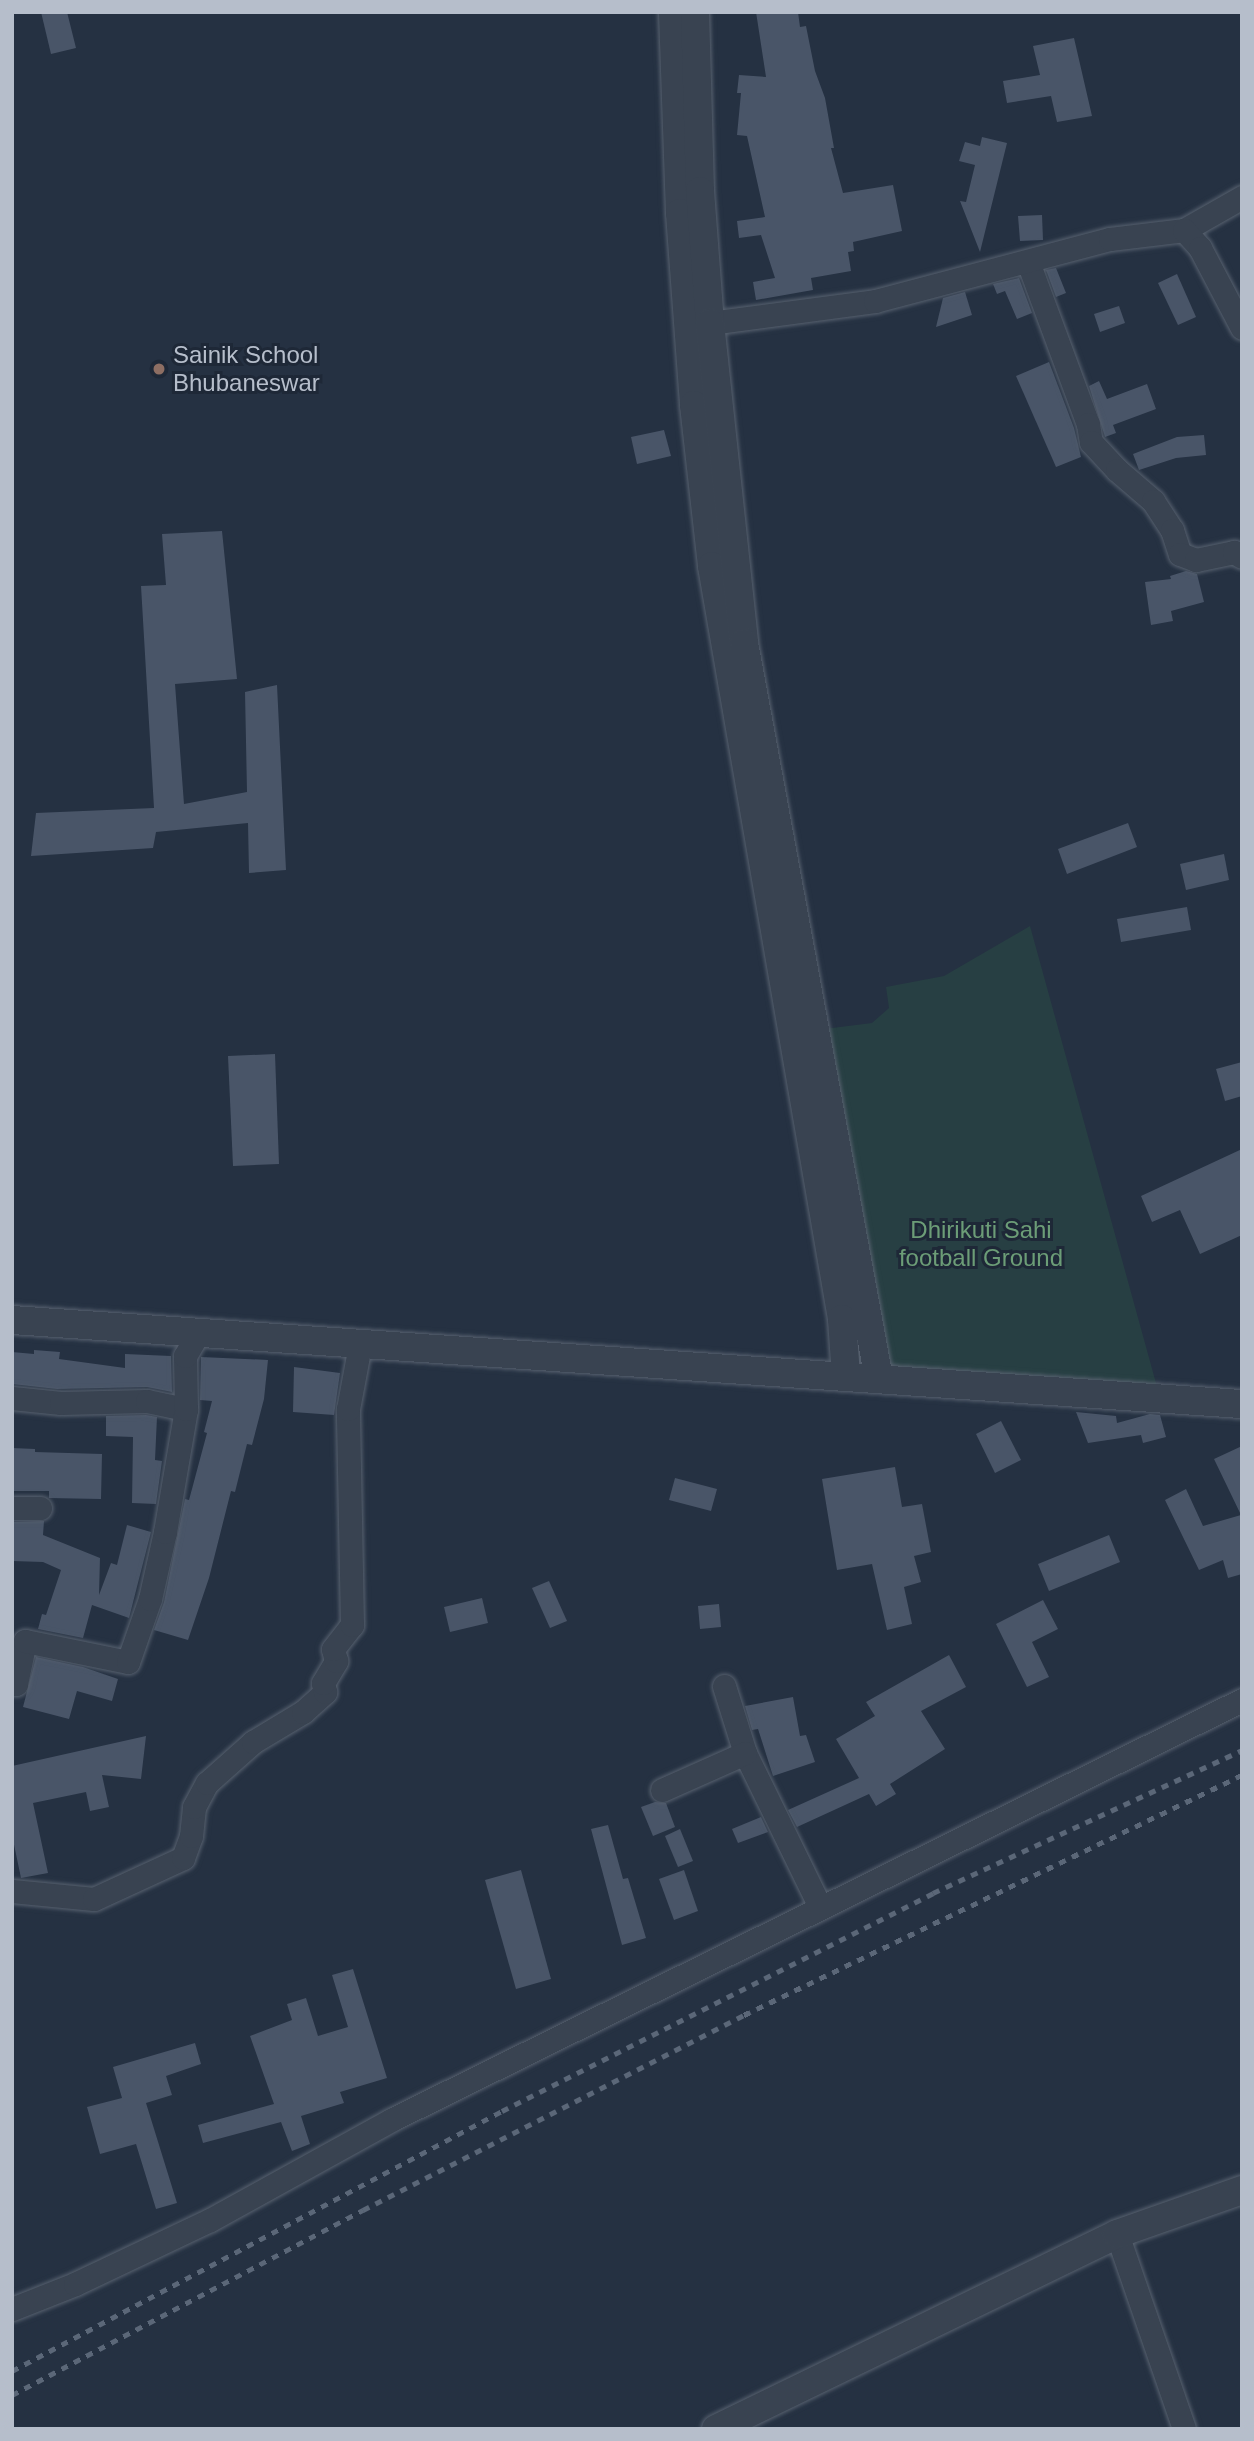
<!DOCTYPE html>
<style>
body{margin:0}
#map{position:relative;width:1254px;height:2441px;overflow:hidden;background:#253142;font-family:Helvetica,sans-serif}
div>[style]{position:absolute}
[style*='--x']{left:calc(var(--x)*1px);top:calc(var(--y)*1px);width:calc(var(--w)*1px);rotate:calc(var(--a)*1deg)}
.green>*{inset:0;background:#273f43}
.building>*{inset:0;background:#495568}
.roads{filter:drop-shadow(0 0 2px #57616f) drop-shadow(0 0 2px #57616f)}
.minor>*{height:23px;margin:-11.5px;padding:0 11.5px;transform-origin:11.5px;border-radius:11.5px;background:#394351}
.tertiary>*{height:28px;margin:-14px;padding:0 14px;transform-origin:14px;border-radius:14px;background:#394351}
.rail>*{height:5px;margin-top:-2.5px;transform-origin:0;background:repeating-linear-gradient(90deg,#5b6778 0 7px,transparent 0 14px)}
.dots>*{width:19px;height:19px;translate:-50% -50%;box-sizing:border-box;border:4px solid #1e2837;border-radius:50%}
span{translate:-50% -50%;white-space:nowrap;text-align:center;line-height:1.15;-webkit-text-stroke:6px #1e2837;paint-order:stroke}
.poi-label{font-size:24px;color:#b6becb}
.left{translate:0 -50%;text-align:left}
.park-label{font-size:24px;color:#6c9d77}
.frame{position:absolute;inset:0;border:14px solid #b6becb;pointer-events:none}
</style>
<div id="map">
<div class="green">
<i style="clip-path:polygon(1030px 926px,1159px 1394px,868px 1369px,816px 1030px,872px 1023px,889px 1008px,886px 987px,944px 976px)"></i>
</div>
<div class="building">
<i style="clip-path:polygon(41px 12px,67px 12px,76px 48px,51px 54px)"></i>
<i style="clip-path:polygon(756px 12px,798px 12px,800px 27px,806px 26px,815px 71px,825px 98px,834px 148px,831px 148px,843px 193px,893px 185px,902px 231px,853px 242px,854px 251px,848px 252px,851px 271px,811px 278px,813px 290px,756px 300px,753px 282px,775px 278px,761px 235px,739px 238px,737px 221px,765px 217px,747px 136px,737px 135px,741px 93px,737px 93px,739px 75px,766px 77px)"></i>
<i style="clip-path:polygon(1074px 38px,1092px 116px,1057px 122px,1051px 96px,1007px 103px,1003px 81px,1040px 75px,1033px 46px)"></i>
<i style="clip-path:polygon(982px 137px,1007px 143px,980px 252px,960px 201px,966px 202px,975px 165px,959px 161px,965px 142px,980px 146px)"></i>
<i style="clip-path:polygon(1042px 215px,1043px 240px,1020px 241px,1018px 216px)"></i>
<i style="clip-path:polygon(1056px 268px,1066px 293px,1056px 297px,1046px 270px)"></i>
<i style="clip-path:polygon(1177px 274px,1196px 317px,1178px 325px,1158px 283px)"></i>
<i style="clip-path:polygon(1019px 278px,1032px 313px,1017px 319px,1005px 291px,997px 294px,993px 284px)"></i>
<i style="clip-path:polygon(965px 292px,972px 315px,936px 327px,943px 298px)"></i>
<i style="clip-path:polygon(1119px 306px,1125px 323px,1100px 332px,1094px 314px)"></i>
<i style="clip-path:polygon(1049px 362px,1074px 428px,1081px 457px,1056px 467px,1016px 376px)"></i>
<i style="clip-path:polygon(1099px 381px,1107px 399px,1147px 384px,1156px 409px,1113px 425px,1116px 433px,1105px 437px,1089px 386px)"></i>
<i style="clip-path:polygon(664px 430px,671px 456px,637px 464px,631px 437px)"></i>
<i style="clip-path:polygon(1204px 435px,1206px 455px,1176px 458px,1139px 470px,1133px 454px,1177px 437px)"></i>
<i style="clip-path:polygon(222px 531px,237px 679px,175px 684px,184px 804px,247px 792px,245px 692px,277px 685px,286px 870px,249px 873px,248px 823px,156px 832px,153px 848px,31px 856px,36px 813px,154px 808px,141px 586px,166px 585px,162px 534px)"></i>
<i style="clip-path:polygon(1186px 571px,1197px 574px,1204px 602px,1171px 611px,1173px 621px,1151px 625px,1145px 582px,1171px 579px,1170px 576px)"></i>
<i style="clip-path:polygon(1128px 823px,1137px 847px,1067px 874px,1058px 849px)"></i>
<i style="clip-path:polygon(1224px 854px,1229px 880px,1186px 890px,1180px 864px)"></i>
<i style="clip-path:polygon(1187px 907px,1191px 930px,1121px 942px,1117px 919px)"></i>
<i style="clip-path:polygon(275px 1054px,279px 1164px,233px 1166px,228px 1056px)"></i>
<i style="clip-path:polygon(1242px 1062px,1242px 1096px,1225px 1101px,1216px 1069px)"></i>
<i style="clip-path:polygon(1242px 1149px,1242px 1235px,1200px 1254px,1180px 1210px,1152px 1222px,1141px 1196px)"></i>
<i style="clip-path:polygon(34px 1350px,60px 1352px,59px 1359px,125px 1368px,125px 1354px,171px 1356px,172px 1392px,147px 1387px,57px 1389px,12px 1384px,12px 1352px,34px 1354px)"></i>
<i style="clip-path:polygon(201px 1357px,268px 1360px,264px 1399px,252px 1445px,247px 1444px,235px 1492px,231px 1491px,209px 1578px,188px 1640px,154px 1630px,164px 1602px,185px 1499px,189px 1500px,207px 1433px,204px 1432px,212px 1401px,200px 1400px)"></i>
<i style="clip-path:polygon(294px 1367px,340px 1373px,334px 1415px,293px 1412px)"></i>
<i style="clip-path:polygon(1076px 1412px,1116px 1416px,1117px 1423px,1150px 1414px,1160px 1415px,1166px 1437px,1143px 1443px,1141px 1435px,1088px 1443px)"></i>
<i style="clip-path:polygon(146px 1415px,157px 1417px,155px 1460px,162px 1461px,156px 1504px,132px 1503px,133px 1437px,106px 1436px,106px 1416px)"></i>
<i style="clip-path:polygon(1001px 1421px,1021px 1460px,995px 1473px,976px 1434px)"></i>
<i style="clip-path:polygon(1242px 1446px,1242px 1574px,1228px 1578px,1223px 1560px,1199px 1570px,1165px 1500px,1186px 1489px,1203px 1526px,1241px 1515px,1214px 1459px)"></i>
<i style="clip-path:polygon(12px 1448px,35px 1449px,35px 1452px,102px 1454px,101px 1499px,49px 1498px,49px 1491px,12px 1491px)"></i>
<i style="clip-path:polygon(895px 1467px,902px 1507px,922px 1504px,931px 1552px,914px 1556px,921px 1582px,904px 1587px,912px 1624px,887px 1630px,872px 1564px,837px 1570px,822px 1479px)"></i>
<i style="clip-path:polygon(675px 1478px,717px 1489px,711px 1511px,669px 1500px)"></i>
<i style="clip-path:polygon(44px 1521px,43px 1535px,100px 1558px,99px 1595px,111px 1563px,117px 1565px,127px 1525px,151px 1532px,129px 1618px,92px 1605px,83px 1638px,38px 1629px,42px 1614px,46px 1615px,61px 1570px,43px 1562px,12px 1561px,12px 1522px)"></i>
<i style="clip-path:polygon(1109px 1535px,1120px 1562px,1049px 1591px,1038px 1564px)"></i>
<i style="clip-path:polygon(549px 1581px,567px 1621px,550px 1628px,532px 1588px)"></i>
<i style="clip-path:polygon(482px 1598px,488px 1623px,450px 1632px,444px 1607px)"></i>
<i style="clip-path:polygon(1043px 1600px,1058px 1629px,1032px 1642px,1049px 1677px,1027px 1687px,996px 1624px)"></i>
<i style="clip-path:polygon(719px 1604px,721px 1627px,700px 1629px,698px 1606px)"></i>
<i style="clip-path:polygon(949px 1655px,966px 1687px,921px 1711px,945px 1749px,890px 1784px,896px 1794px,876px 1806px,869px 1794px,797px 1827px,788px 1810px,859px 1778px,836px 1739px,875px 1716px,866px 1702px)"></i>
<i style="clip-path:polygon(36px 1657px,83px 1667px,118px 1679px,112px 1701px,77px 1691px,69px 1719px,23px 1707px)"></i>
<i style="clip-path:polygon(793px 1697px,800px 1736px,806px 1735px,815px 1762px,773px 1776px,758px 1729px,752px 1730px,745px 1706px)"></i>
<i style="clip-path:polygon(146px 1736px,141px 1779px,102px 1775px,109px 1807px,90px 1811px,86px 1792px,33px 1803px,48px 1873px,21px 1878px,12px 1835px,12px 1766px)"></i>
<i style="clip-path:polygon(655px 1802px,666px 1803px,675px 1827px,653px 1836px,641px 1807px)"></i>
<i style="clip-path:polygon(761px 1817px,768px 1832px,738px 1843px,732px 1829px)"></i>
<i style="clip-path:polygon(608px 1825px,623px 1879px,628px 1878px,646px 1938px,622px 1945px,591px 1829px)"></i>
<i style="clip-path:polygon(680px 1829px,693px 1861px,678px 1867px,665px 1836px)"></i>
<i style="clip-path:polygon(521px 1870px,551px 1979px,516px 1989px,485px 1880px)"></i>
<i style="clip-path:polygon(684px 1870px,698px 1911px,674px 1920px,659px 1879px)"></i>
<i style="clip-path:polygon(353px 1969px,387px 2078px,340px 2092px,344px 2103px,301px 2116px,310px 2144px,292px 2151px,281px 2122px,203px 2143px,198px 2125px,274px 2104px,250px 2036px,292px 2020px,287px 2004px,306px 1998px,318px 2036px,348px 2027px,332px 1975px)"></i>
<i style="clip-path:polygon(195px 2043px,201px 2064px,166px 2076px,172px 2095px,146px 2103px,177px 2203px,156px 2209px,136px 2144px,100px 2154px,87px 2107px,122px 2098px,113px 2067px)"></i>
</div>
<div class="roads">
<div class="minor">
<i style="--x:1184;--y:230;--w:67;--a:-29.6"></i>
<i style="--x:1028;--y:262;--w:173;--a:69.7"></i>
<i style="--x:1088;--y:424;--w:18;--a:81"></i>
<i style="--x:1091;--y:442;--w:38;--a:47"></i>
<i style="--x:1117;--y:470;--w:48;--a:40.7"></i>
<i style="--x:1153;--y:501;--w:35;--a:57"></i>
<i style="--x:1172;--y:530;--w:25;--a:72"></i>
<i style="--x:1180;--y:554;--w:17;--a:21"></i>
<i style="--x:1196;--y:560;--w:39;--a:-12"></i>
<i style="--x:1234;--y:552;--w:9;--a:32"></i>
<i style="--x:710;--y:323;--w:166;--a:-7.6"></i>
<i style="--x:875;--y:301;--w:243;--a:-14.8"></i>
<i style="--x:1110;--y:239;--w:75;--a:-6.9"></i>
<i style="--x:1184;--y:230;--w:24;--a:48"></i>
<i style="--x:1200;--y:248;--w:90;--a:62.3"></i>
<i style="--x:12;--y:1398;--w:49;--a:5.8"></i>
<i style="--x:61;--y:1403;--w:86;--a:-1.3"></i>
<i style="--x:147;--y:1401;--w:40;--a:12"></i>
<i style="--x:12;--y:1508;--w:28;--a:0"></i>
<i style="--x:12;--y:1683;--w:4;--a:14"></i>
<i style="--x:16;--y:1684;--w:44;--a:-78.2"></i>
<i style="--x:25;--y:1641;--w:105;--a:11.5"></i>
<i style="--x:128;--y:1662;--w:67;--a:-70.8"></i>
<i style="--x:150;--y:1599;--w:69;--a:-77.4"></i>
<i style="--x:165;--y:1532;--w:125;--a:-80.3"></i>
<i style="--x:186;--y:1409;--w:53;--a:-91.1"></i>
<i style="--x:185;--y:1356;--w:24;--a:-60"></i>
<i style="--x:724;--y:1686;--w:70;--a:72.6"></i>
<i style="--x:745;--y:1753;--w:171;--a:64"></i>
<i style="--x:662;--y:1790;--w:91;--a:-24"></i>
<i style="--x:12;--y:1891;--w:82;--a:5.6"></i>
<i style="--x:94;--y:1899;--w:98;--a:-24.7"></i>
<i style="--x:183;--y:1858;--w:23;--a:-70"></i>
<i style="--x:191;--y:1836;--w:29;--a:-84"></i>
<i style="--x:194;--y:1807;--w:27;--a:-62"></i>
<i style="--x:207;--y:1783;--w:62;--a:-41.7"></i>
<i style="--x:253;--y:1742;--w:58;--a:-31"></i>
<i style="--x:303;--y:1712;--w:30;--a:-42"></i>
<i style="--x:325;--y:1692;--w:9;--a:-103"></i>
<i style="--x:323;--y:1683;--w:26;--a:-59"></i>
<i style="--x:336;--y:1661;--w:12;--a:-104"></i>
<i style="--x:333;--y:1649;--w:31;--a:-52"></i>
<i style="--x:352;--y:1625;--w:216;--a:-91.1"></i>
<i style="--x:348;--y:1409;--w:65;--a:-79.4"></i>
<i style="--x:1117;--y:2234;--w:206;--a:71"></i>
<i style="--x:12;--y:2309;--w:68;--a:-21.6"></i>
<i style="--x:75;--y:2284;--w:149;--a:-25.4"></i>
<i style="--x:210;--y:2220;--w:207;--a:-28.9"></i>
<i style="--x:391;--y:2120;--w:949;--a:-26.27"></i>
</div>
<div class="tertiary">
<i style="--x:673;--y:12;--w:201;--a:88"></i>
<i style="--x:680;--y:213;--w:193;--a:85.8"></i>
<i style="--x:694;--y:405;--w:162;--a:83.6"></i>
<i style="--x:712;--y:566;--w:764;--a:80.2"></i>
<i style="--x:842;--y:1319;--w:57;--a:86"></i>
<i style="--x:695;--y:12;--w:179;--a:88.4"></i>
<i style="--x:700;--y:191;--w:132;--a:85.7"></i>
<i style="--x:710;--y:323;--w:322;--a:83.9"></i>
<i style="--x:744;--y:643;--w:748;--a:79.61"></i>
<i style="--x:12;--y:1320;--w:1233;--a:3.91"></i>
<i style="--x:716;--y:2429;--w:446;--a:-25.9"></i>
<i style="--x:1117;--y:2234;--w:133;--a:-19.4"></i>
</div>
</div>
<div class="rail">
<i style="--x:12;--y:2371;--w:555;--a:-27.95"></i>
<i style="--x:502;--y:2111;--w:483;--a:-26.8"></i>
<i style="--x:933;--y:1893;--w:340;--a:-24.8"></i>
<i style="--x:12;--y:2395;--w:397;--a:-27.8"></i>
<i style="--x:363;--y:2210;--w:428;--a:-27.1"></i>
<i style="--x:744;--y:2015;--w:553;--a:-25.73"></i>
</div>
<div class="dots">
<i style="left:159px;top:369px;background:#8d6e63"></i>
</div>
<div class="poi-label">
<span class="left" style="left:173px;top:369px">Sainik School<br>Bhubaneswar</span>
</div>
<div class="park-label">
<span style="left:981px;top:1244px">Dhirikuti Sahi<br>football Ground</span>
</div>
<div class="frame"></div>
</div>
